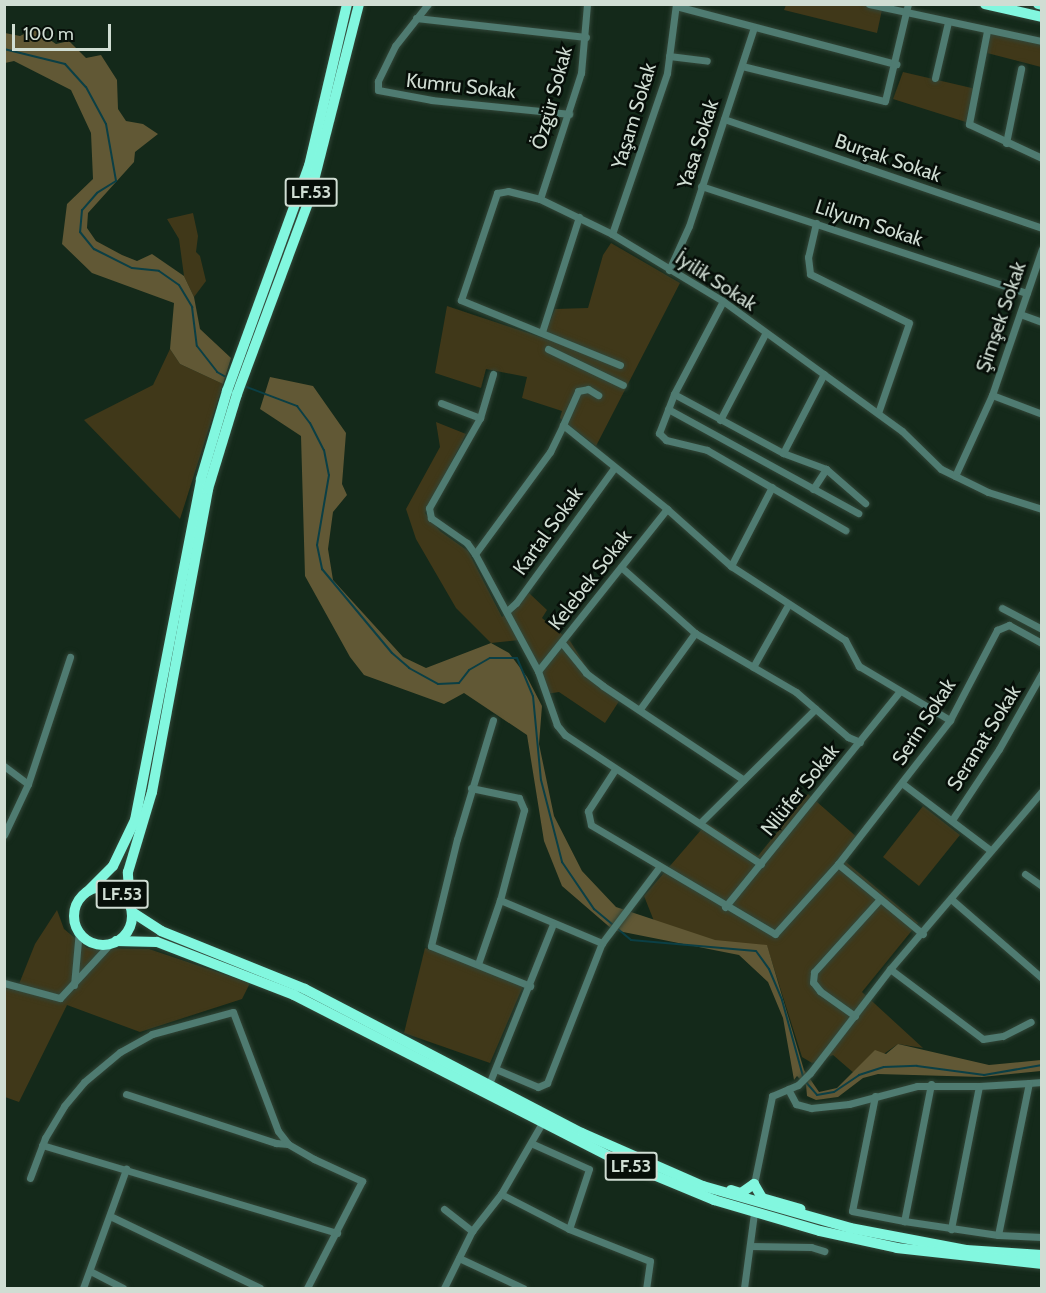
<!DOCTYPE html>
<meta charset="utf-8">
<style>
body{margin:0}
#map{position:relative;width:1046px;height:1293px;overflow:hidden;background:#14291a;font-family:Cabin,sans-serif}
div>[style]{position:absolute}
[style*='--x']{left:calc(var(--x)*1px);top:calc(var(--y)*1px);width:calc(var(--w)*1px);rotate:calc(var(--a)*1deg)}
.green>*{inset:0;background:#403819}
.forest>*{inset:0;background:#615835}
.stream>*{height:2px;margin:-1px;padding:0 1px;transform-origin:1px;border-radius:1px;background:#0b3f45}
.roads{filter:drop-shadow(0 0 2px #324638) drop-shadow(0 0 2px #324638)}
.minor>*{height:7px;margin:-3.5px;padding:0 3.5px;transform-origin:3.5px;border-radius:3.5px;background:#4f7b71}
.highway>*{height:10px;margin:-5px;padding:0 5px;transform-origin:5px;border-radius:5px;background:#82f7df}
.highway>.ring{margin:-5px;padding:0;box-sizing:content-box;background:none;border:10px solid #82f7df;border-radius:50%}
span{translate:-50% -50%;white-space:nowrap;text-align:center;line-height:1.15;-webkit-text-stroke:5px #070f09;paint-order:stroke}
.shield-label span{padding:2px 4px;background:#070f09;border:2px solid;border-radius:4px;-webkit-text-stroke-width:0}
.shield-label{font-size:18px;color:#d0ddd3;font-weight:700}
.street-label{font-size:20px;color:#d0ddd3}
.frame{position:absolute;inset:0;border:6px solid #d0ddd3;pointer-events:none}
.scale{position:absolute;left:12px;top:24px;width:99px;height:27px;box-sizing:border-box;border:3px solid #d0ddd3;border-top:0;padding-left:8px;font-size:18px;line-height:21px;white-space:nowrap;color:#d0ddd3;-webkit-text-stroke:4px #070f09;paint-order:stroke}
</style>
<div id="map">
<div class="green">
<i style="clip-path:polygon(786px 5px,883px 5px,877px 33px,784px 10px)"></i>
<i style="clip-path:polygon(991px 27px,1041px 39px,1041px 67px,987px 53px)"></i>
<i style="clip-path:polygon(903px 72px,976px 89px,969px 123px,893px 99px)"></i>
<i style="clip-path:polygon(193px 213px,198px 236px,196px 252px,200px 256px,206px 281px,194px 297px,184px 276px,179px 239px,167px 219px)"></i>
<i style="clip-path:polygon(611px 243px,680px 283px,596px 446px,560px 418px,562px 411px,522px 398px,527px 377px,486px 369px,481px 388px,435px 373px,447px 306px,543px 338px,555px 309px,588px 308px,603px 255px)"></i>
<i style="clip-path:polygon(170px 349px,180px 364px,223px 384px,180px 519px,84px 420px,153px 385px)"></i>
<i style="clip-path:polygon(436px 422px,466px 434px,425px 513px,440px 531px,468px 551px,502px 617px,529px 593px,547px 610px,542px 618px,570px 641px,590px 673px,623px 695px,605px 723px,559px 692px,546px 694px,519px 640px,491px 643px,456px 608px,416px 539px,406px 509px,440px 447px)"></i>
<i style="clip-path:polygon(808px 794px,859px 839px,840px 857px,918px 923px,862px 992px,923px 1048px,898px 1044px,855px 1074px,833px 1055px,812px 1063px,802px 1057px,767px 946px,715px 941px,654px 921px,644px 896px,707px 823px,758px 856px)"></i>
<i style="clip-path:polygon(923px 806px,960px 835px,919px 886px,883px 857px)"></i>
<i style="clip-path:polygon(57px 910px,64px 929px,87px 948px,149px 949px,250px 983px,242px 999px,140px 1032px,67px 1005px,19px 1102px,5px 1097px,4px 988px,17px 989px,35px 944px)"></i>
<i style="clip-path:polygon(425px 948px,524px 984px,490px 1063px,404px 1033px)"></i>
</div>
<div class="forest">
<i style="clip-path:polygon(34px 29px,56px 44px,69px 41px,86px 58px,101px 55px,117px 80px,118px 109px,126px 121px,143px 124px,158px 134px,135px 152px,134px 162px,88px 213px,87px 228px,96px 241px,122px 255px,137px 261px,152px 254px,184px 276px,194px 297px,200px 329px,231px 358px,223px 384px,180px 364px,170px 349px,174px 303px,92px 273px,62px 244px,67px 204px,93px 179px,91px 133px,71px 90px,14px 61px,5px 63px,5px 33px,20px 36px)"></i>
<i style="clip-path:polygon(270px 377px,313px 386px,346px 433px,342px 484px,347px 495px,333px 512px,328px 549px,333px 580px,403px 657px,426px 668px,491px 643px,509px 653px,527px 677px,542px 706px,539px 744px,554px 816px,582px 871px,616px 907px,715px 940px,767px 945px,804px 1070px,819px 1092px,837px 1088px,875px 1050px,886px 1054px,898px 1044px,989px 1065px,1041px 1060px,1041px 1071px,982px 1077px,878px 1074px,863px 1078px,838px 1097px,816px 1100px,807px 1096px,806px 1085px,797px 1076px,794px 1080px,783px 1018px,768px 982px,739px 955px,613px 930px,562px 886px,544px 841px,527px 735px,464px 693px,444px 704px,364px 675px,350px 657px,305px 576px,301px 436px,260px 409px)"></i>
</div>
<div class="stream">
<i style="--x:4;--y:49;--w:63;--a:13.8"></i>
<i style="--x:65;--y:64;--w:31;--a:48"></i>
<i style="--x:86;--y:87;--w:42;--a:61.6"></i>
<i style="--x:106;--y:124;--w:58;--a:80"></i>
<i style="--x:116;--y:181;--w:22;--a:148"></i>
<i style="--x:97;--y:193;--w:23;--a:131"></i>
<i style="--x:82;--y:210;--w:22;--a:95"></i>
<i style="--x:80;--y:232;--w:22;--a:51"></i>
<i style="--x:94;--y:249;--w:42;--a:26.6"></i>
<i style="--x:132;--y:268;--w:27;--a:6"></i>
<i style="--x:159;--y:271;--w:24;--a:35"></i>
<i style="--x:179;--y:285;--w:26;--a:59"></i>
<i style="--x:192;--y:307;--w:39;--a:83"></i>
<i style="--x:197;--y:346;--w:33;--a:52"></i>
<i style="--x:217;--y:372;--w:13;--a:29"></i>
<i style="--x:244;--y:386;--w:57;--a:20.7"></i>
<i style="--x:297;--y:406;--w:21;--a:53"></i>
<i style="--x:310;--y:423;--w:30;--a:63"></i>
<i style="--x:324;--y:450;--w:25;--a:79"></i>
<i style="--x:329;--y:475;--w:71;--a:99.7"></i>
<i style="--x:317;--y:545;--w:25;--a:78"></i>
<i style="--x:322;--y:569;--w:109;--a:50.2"></i>
<i style="--x:392;--y:653;--w:23;--a:41"></i>
<i style="--x:409;--y:668;--w:33;--a:29"></i>
<i style="--x:438;--y:684;--w:21;--a:-3"></i>
<i style="--x:459;--y:683;--w:16;--a:-52"></i>
<i style="--x:469;--y:670;--w:24;--a:-30"></i>
<i style="--x:490;--y:658;--w:27;--a:0"></i>
<i style="--x:517;--y:658;--w:41;--a:67.2"></i>
<i style="--x:533;--y:696;--w:84;--a:84.6"></i>
<i style="--x:541;--y:780;--w:85;--a:75.6"></i>
<i style="--x:562;--y:862;--w:57;--a:55.8"></i>
<i style="--x:594;--y:909;--w:48;--a:40"></i>
<i style="--x:631;--y:940;--w:125;--a:5"></i>
<i style="--x:756;--y:951;--w:22;--a:54"></i>
<i style="--x:769;--y:969;--w:34;--a:67"></i>
<i style="--x:782;--y:1000;--w:79;--a:74.6"></i>
<i style="--x:805;--y:1081;--w:18;--a:49"></i>
<i style="--x:817;--y:1095;--w:17;--a:-10"></i>
<i style="--x:834;--y:1092;--w:30;--a:-34"></i>
<i style="--x:859;--y:1075;--w:26;--a:-18"></i>
<i style="--x:884;--y:1067;--w:33;--a:-2"></i>
<i style="--x:917;--y:1066;--w:68;--a:7.7"></i>
<i style="--x:984;--y:1075;--w:59;--a:-9.8"></i>
</div>
<div class="roads">
<div class="minor">
<i style="--x:428;--y:4;--w:53;--a:128.2"></i>
<i style="--x:395;--y:46;--w:39;--a:116"></i>
<i style="--x:378;--y:81;--w:9;--a:90"></i>
<i style="--x:378;--y:90;--w:55;--a:10.5"></i>
<i style="--x:432;--y:100;--w:138;--a:5.8"></i>
<i style="--x:869;--y:4;--w:177;--a:12.1"></i>
<i style="--x:676;--y:6;--w:228;--a:14.8"></i>
<i style="--x:416;--y:18;--w:171;--a:6.4"></i>
<i style="--x:987;--y:31;--w:95;--a:101"></i>
<i style="--x:969;--y:124;--w:81;--a:25"></i>
<i style="--x:669;--y:56;--w:38;--a:7"></i>
<i style="--x:742;--y:66;--w:147;--a:13.8"></i>
<i style="--x:885;--y:101;--w:100;--a:-76.7"></i>
<i style="--x:935;--y:78;--w:57;--a:-76.9"></i>
<i style="--x:724;--y:119;--w:336;--a:18.9"></i>
<i style="--x:1006;--y:143;--w:76;--a:-78.5"></i>
<i style="--x:701;--y:186;--w:343;--a:18.2"></i>
<i style="--x:540;--y:199;--w:133;--a:-72"></i>
<i style="--x:581;--y:73;--w:69;--a:-85"></i>
<i style="--x:816;--y:223;--w:35;--a:103"></i>
<i style="--x:808;--y:257;--w:17;--a:83"></i>
<i style="--x:810;--y:274;--w:110;--a:26.3"></i>
<i style="--x:909;--y:323;--w:95;--a:109"></i>
<i style="--x:612;--y:234;--w:170;--a:-71.1"></i>
<i style="--x:667;--y:73;--w:70;--a:-82.6"></i>
<i style="--x:669;--y:270;--w:48;--a:-65.6"></i>
<i style="--x:689;--y:226;--w:209;--a:-71.9"></i>
<i style="--x:723;--y:301;--w:105;--a:117.8"></i>
<i style="--x:674;--y:394;--w:42;--a:111"></i>
<i style="--x:659;--y:433;--w:10;--a:45"></i>
<i style="--x:666;--y:440;--w:42;--a:13.7"></i>
<i style="--x:707;--y:450;--w:160;--a:30.1"></i>
<i style="--x:1020;--y:314;--w:23;--a:20"></i>
<i style="--x:542;--y:332;--w:121;--a:-72.2"></i>
<i style="--x:548;--y:349;--w:83;--a:25.6"></i>
<i style="--x:620;--y:365;--w:172;--a:-157.8"></i>
<i style="--x:461;--y:300;--w:113;--a:-71.4"></i>
<i style="--x:497;--y:193;--w:11;--a:-10"></i>
<i style="--x:508;--y:191;--w:33;--a:14"></i>
<i style="--x:540;--y:199;--w:80;--a:25.9"></i>
<i style="--x:612;--y:234;--w:130;--a:31.1"></i>
<i style="--x:723;--y:301;--w:221;--a:36"></i>
<i style="--x:902;--y:431;--w:54;--a:44.3"></i>
<i style="--x:941;--y:469;--w:52;--a:26.1"></i>
<i style="--x:988;--y:492;--w:57;--a:17.5"></i>
<i style="--x:674;--y:394;--w:124;--a:28.4"></i>
<i style="--x:783;--y:453;--w:46;--a:20.4"></i>
<i style="--x:826;--y:469;--w:24;--a:123"></i>
<i style="--x:992;--y:395;--w:53;--a:20.8"></i>
<i style="--x:441;--y:403;--w:42;--a:21"></i>
<i style="--x:668;--y:409;--w:217;--a:28.7"></i>
<i style="--x:720;--y:420;--w:97;--a:-62.4"></i>
<i style="--x:563;--y:425;--w:37;--a:-66"></i>
<i style="--x:578;--y:391;--w:10;--a:-11"></i>
<i style="--x:588;--y:389;--w:12;--a:31"></i>
<i style="--x:783;--y:453;--w:89;--a:-62.6"></i>
<i style="--x:826;--y:469;--w:52;--a:41.1"></i>
<i style="--x:955;--y:476;--w:89;--a:-65.4"></i>
<i style="--x:992;--y:395;--w:154;--a:-71.1"></i>
<i style="--x:475;--y:554;--w:14;--a:-126"></i>
<i style="--x:467;--y:543;--w:44;--a:-145.2"></i>
<i style="--x:431;--y:518;--w:10;--a:-101"></i>
<i style="--x:429;--y:508;--w:103;--a:-60.5"></i>
<i style="--x:480;--y:418;--w:46;--a:-73.5"></i>
<i style="--x:731;--y:566;--w:89;--a:-62.6"></i>
<i style="--x:621;--y:567;--w:99;--a:41.7"></i>
<i style="--x:695;--y:633;--w:117;--a:30.3"></i>
<i style="--x:796;--y:692;--w:69;--a:40.9"></i>
<i style="--x:848;--y:737;--w:13;--a:23"></i>
<i style="--x:1002;--y:608;--w:45;--a:27.7"></i>
<i style="--x:507;--y:611;--w:12;--a:-42"></i>
<i style="--x:516;--y:603;--w:167;--a:-54"></i>
<i style="--x:562;--y:643;--w:38;--a:51"></i>
<i style="--x:586;--y:673;--w:21;--a:37"></i>
<i style="--x:603;--y:686;--w:169;--a:33.7"></i>
<i style="--x:753;--y:667;--w:71;--a:-60.6"></i>
<i style="--x:538;--y:671;--w:207;--a:-51.5"></i>
<i style="--x:640;--y:709;--w:94;--a:-54.1"></i>
<i style="--x:493;--y:720;--w:124;--a:106.8"></i>
<i style="--x:457;--y:839;--w:110;--a:103.7"></i>
<i style="--x:431;--y:946;--w:107;--a:22"></i>
<i style="--x:4;--y:766;--w:30;--a:37"></i>
<i style="--x:614;--y:771;--w:48;--a:123"></i>
<i style="--x:588;--y:811;--w:14;--a:78"></i>
<i style="--x:591;--y:825;--w:214;--a:30.6"></i>
<i style="--x:775;--y:934;--w:94;--a:-48"></i>
<i style="--x:838;--y:864;--w:182;--a:-52.1"></i>
<i style="--x:950;--y:720;--w:102;--a:-62.4"></i>
<i style="--x:997;--y:630;--w:13;--a:-23"></i>
<i style="--x:1009;--y:625;--w:38;--a:29"></i>
<i style="--x:903;--y:784;--w:109;--a:37.2"></i>
<i style="--x:471;--y:788;--w:49;--a:11.8"></i>
<i style="--x:519;--y:798;--w:13;--a:67"></i>
<i style="--x:524;--y:810;--w:93;--a:104.9"></i>
<i style="--x:500;--y:900;--w:68;--a:109"></i>
<i style="--x:952;--y:820;--w:85;--a:-56.5"></i>
<i style="--x:999;--y:749;--w:87;--a:-60.5"></i>
<i style="--x:701;--y:822;--w:161;--a:-44.7"></i>
<i style="--x:4;--y:835;--w:56;--a:-64.8"></i>
<i style="--x:28;--y:784;--w:134;--a:-71.7"></i>
<i style="--x:761;--y:864;--w:235;--a:-146.6"></i>
<i style="--x:565;--y:735;--w:13;--a:-129"></i>
<i style="--x:557;--y:725;--w:57;--a:-109.4"></i>
<i style="--x:538;--y:671;--w:133;--a:-118.3"></i>
<i style="--x:475;--y:554;--w:127;--a:-53.7"></i>
<i style="--x:550;--y:452;--w:30;--a:-64"></i>
<i style="--x:563;--y:425;--w:134;--a:38.9"></i>
<i style="--x:667;--y:509;--w:86;--a:41.7"></i>
<i style="--x:731;--y:566;--w:136;--a:33"></i>
<i style="--x:845;--y:640;--w:30;--a:62"></i>
<i style="--x:859;--y:666;--w:106;--a:30.7"></i>
<i style="--x:838;--y:864;--w:110;--a:39.5"></i>
<i style="--x:1025;--y:874;--w:21;--a:35"></i>
<i style="--x:951;--y:899;--w:121;--a:41"></i>
<i style="--x:500;--y:900;--w:111;--a:22.9"></i>
<i style="--x:725;--y:907;--w:277;--a:-51"></i>
<i style="--x:890;--y:969;--w:116;--a:37"></i>
<i style="--x:983;--y:1039;--w:20;--a:-9"></i>
<i style="--x:1003;--y:1036;--w:31;--a:-27"></i>
<i style="--x:4;--y:983;--w:58;--a:15"></i>
<i style="--x:60;--y:998;--w:74;--a:-47.2"></i>
<i style="--x:74;--y:985;--w:55;--a:-84.8"></i>
<i style="--x:855;--y:1016;--w:43;--a:-144.5"></i>
<i style="--x:820;--y:991;--w:11;--a:-128"></i>
<i style="--x:813;--y:982;--w:10;--a:-84"></i>
<i style="--x:814;--y:972;--w:98;--a:-47.9"></i>
<i style="--x:498;--y:1070;--w:43;--a:23"></i>
<i style="--x:538;--y:1087;--w:10;--a:-24"></i>
<i style="--x:547;--y:1083;--w:150;--a:-68.6"></i>
<i style="--x:602;--y:943;--w:96;--a:-53"></i>
<i style="--x:1029;--y:1083;--w:13;--a:-4"></i>
<i style="--x:489;--y:1084;--w:172;--a:-68.2"></i>
<i style="--x:931;--y:1084;--w:140;--a:101.1"></i>
<i style="--x:904;--y:1221;--w:95;--a:8.5"></i>
<i style="--x:998;--y:1235;--w:155;--a:-78.5"></i>
<i style="--x:1029;--y:1083;--w:50;--a:176.6"></i>
<i style="--x:788;--y:1089;--w:17;--a:62"></i>
<i style="--x:796;--y:1104;--w:16;--a:15"></i>
<i style="--x:811;--y:1108;--w:38;--a:-6"></i>
<i style="--x:849;--y:1104;--w:70;--a:-14.8"></i>
<i style="--x:917;--y:1086;--w:62;--a:0"></i>
<i style="--x:979;--y:1086;--w:146;--a:101.1"></i>
<i style="--x:126;--y:1094;--w:158;--a:18.1"></i>
<i style="--x:276;--y:1143;--w:12;--a:5"></i>
<i style="--x:875;--y:1096;--w:117;--a:101.3"></i>
<i style="--x:852;--y:1211;--w:53;--a:10.9"></i>
<i style="--x:533;--y:1144;--w:61;--a:24.1"></i>
<i style="--x:589;--y:1169;--w:63;--a:108.4"></i>
<i style="--x:42;--y:1145;--w:308;--a:16.6"></i>
<i style="--x:30;--y:1178;--w:43;--a:-69.4"></i>
<i style="--x:45;--y:1138;--w:37;--a:-59"></i>
<i style="--x:64;--y:1106;--w:31;--a:-50"></i>
<i style="--x:84;--y:1082;--w:47;--a:-39.8"></i>
<i style="--x:120;--y:1052;--w:37;--a:-29"></i>
<i style="--x:152;--y:1034;--w:84;--a:-15.2"></i>
<i style="--x:233;--y:1012;--w:127;--a:69.3"></i>
<i style="--x:278;--y:1131;--w:16;--a:52"></i>
<i style="--x:288;--y:1144;--w:30;--a:30"></i>
<i style="--x:314;--y:1159;--w:53;--a:24.6"></i>
<i style="--x:362;--y:1181;--w:120;--a:117.2"></i>
<i style="--x:754;--y:1184;--w:90;--a:-78.4"></i>
<i style="--x:772;--y:1096;--w:28;--a:-23"></i>
<i style="--x:798;--y:1085;--w:17;--a:-45"></i>
<i style="--x:810;--y:1073;--w:131;--a:-52.4"></i>
<i style="--x:890;--y:969;--w:234;--a:-49.5"></i>
<i style="--x:501;--y:1194;--w:76;--a:27.2"></i>
<i style="--x:569;--y:1229;--w:87;--a:21.6"></i>
<i style="--x:650;--y:1261;--w:27;--a:98"></i>
<i style="--x:444;--y:1209;--w:36;--a:38"></i>
<i style="--x:110;--y:1216;--w:166;--a:25.6"></i>
<i style="--x:998;--y:1235;--w:44;--a:2.6"></i>
<i style="--x:750;--y:1246;--w:61;--a:0.9"></i>
<i style="--x:811;--y:1247;--w:14;--a:17"></i>
<i style="--x:459;--y:1258;--w:71;--a:25.1"></i>
<i style="--x:90;--y:1271;--w:37;--a:27"></i>
<i style="--x:83;--y:1288;--w:127;--a:-70.1"></i>
<i style="--x:444;--y:1288;--w:64;--a:-63.8"></i>
<i style="--x:472;--y:1231;--w:47;--a:-51.9"></i>
<i style="--x:501;--y:1194;--w:82;--a:-60"></i>
<i style="--x:744;--y:1288;--w:76;--a:-82.4"></i>
</div>
<div class="highway">
<i style="--x:985;--y:4;--w:58;--a:12.8"></i>
<i style="--x:1038;--y:4;--w:4;--a:14"></i>
<i class="ring" style="left:74px;top:887px;width:48px;height:48px"></i>
<i style="--x:88;--y:891;--w:35;--a:-45"></i>
<i style="--x:113;--y:866;--w:51;--a:-64.4"></i>
<i style="--x:135;--y:820;--w:347;--a:-79"></i>
<i style="--x:201;--y:479;--w:92;--a:-73.5"></i>
<i style="--x:227;--y:391;--w:239;--a:-70"></i>
<i style="--x:309;--y:166;--w:166;--a:-76.8"></i>
<i style="--x:130;--y:904;--w:32;--a:-94"></i>
<i style="--x:128;--y:872;--w:84;--a:-73.3"></i>
<i style="--x:152;--y:792;--w:308;--a:-79.5"></i>
<i style="--x:208;--y:489;--w:99;--a:-73"></i>
<i style="--x:237;--y:394;--w:207;--a:-69.6"></i>
<i style="--x:309;--y:200;--w:202;--a:-75.7"></i>
<i style="--x:132;--y:912;--w:35;--a:33"></i>
<i style="--x:161;--y:931;--w:155;--a:21.9"></i>
<i style="--x:305;--y:989;--w:312;--a:27.5"></i>
<i style="--x:582;--y:1133;--w:132;--a:23.7"></i>
<i style="--x:703;--y:1186;--w:153;--a:15.9"></i>
<i style="--x:850;--y:1228;--w:118;--a:10.7"></i>
<i style="--x:966;--y:1250;--w:76;--a:3.8"></i>
<i style="--x:116;--y:941;--w:41;--a:1.4"></i>
<i style="--x:157;--y:942;--w:147;--a:21.1"></i>
<i style="--x:294;--y:995;--w:355;--a:27.1"></i>
<i style="--x:610;--y:1157;--w:113;--a:22.5"></i>
<i style="--x:714;--y:1200;--w:110;--a:16.3"></i>
<i style="--x:820;--y:1231;--w:79;--a:12.4"></i>
<i style="--x:897;--y:1248;--w:146;--a:6.3"></i>
<i style="--x:731;--y:1190;--w:10;--a:17"></i>
<i style="--x:741;--y:1193;--w:16;--a:-35"></i>
<i style="--x:754;--y:1184;--w:16;--a:60"></i>
<i style="--x:762;--y:1198;--w:40;--a:16"></i>
</div>
</div>
<div class="shield-label">
<span style="left:311px;top:192px">LF.53</span>
<span style="left:122px;top:894px">LF.53</span>
<span style="left:631px;top:1166px">LF.53</span>
</div>
<div class="street-label">
<span style="left:461px;top:86px;rotate:6deg">Kumru Sokak</span>
<span style="left:552px;top:98px;rotate:-75deg">Özgür Sokak</span>
<span style="left:634px;top:116px;rotate:-73deg">Yaşam Sokak</span>
<span style="left:698px;top:144px;rotate:-72deg">Yasa Sokak</span>
<span style="left:888px;top:158px;rotate:19deg">Burçak Sokak</span>
<span style="left:869px;top:223px;rotate:18deg">Lilyum Sokak</span>
<span style="left:716px;top:281px;rotate:33deg">İyilik Sokak</span>
<span style="left:1001px;top:317px;rotate:-71deg">Şimşek Sokak</span>
<span style="left:548px;top:531px;rotate:-54deg">Kartal Sokak</span>
<span style="left:590px;top:580px;rotate:-52deg">Kelebek Sokak</span>
<span style="left:924px;top:722px;rotate:-57deg">Serin Sokak</span>
<span style="left:984px;top:738px;rotate:-58deg">Seranat Sokak</span>
<span style="left:800px;top:790px;rotate:-51deg">Nilüfer Sokak</span>
</div>
<div class="frame"></div>
<div class="scale">100 m</div>
</div>
